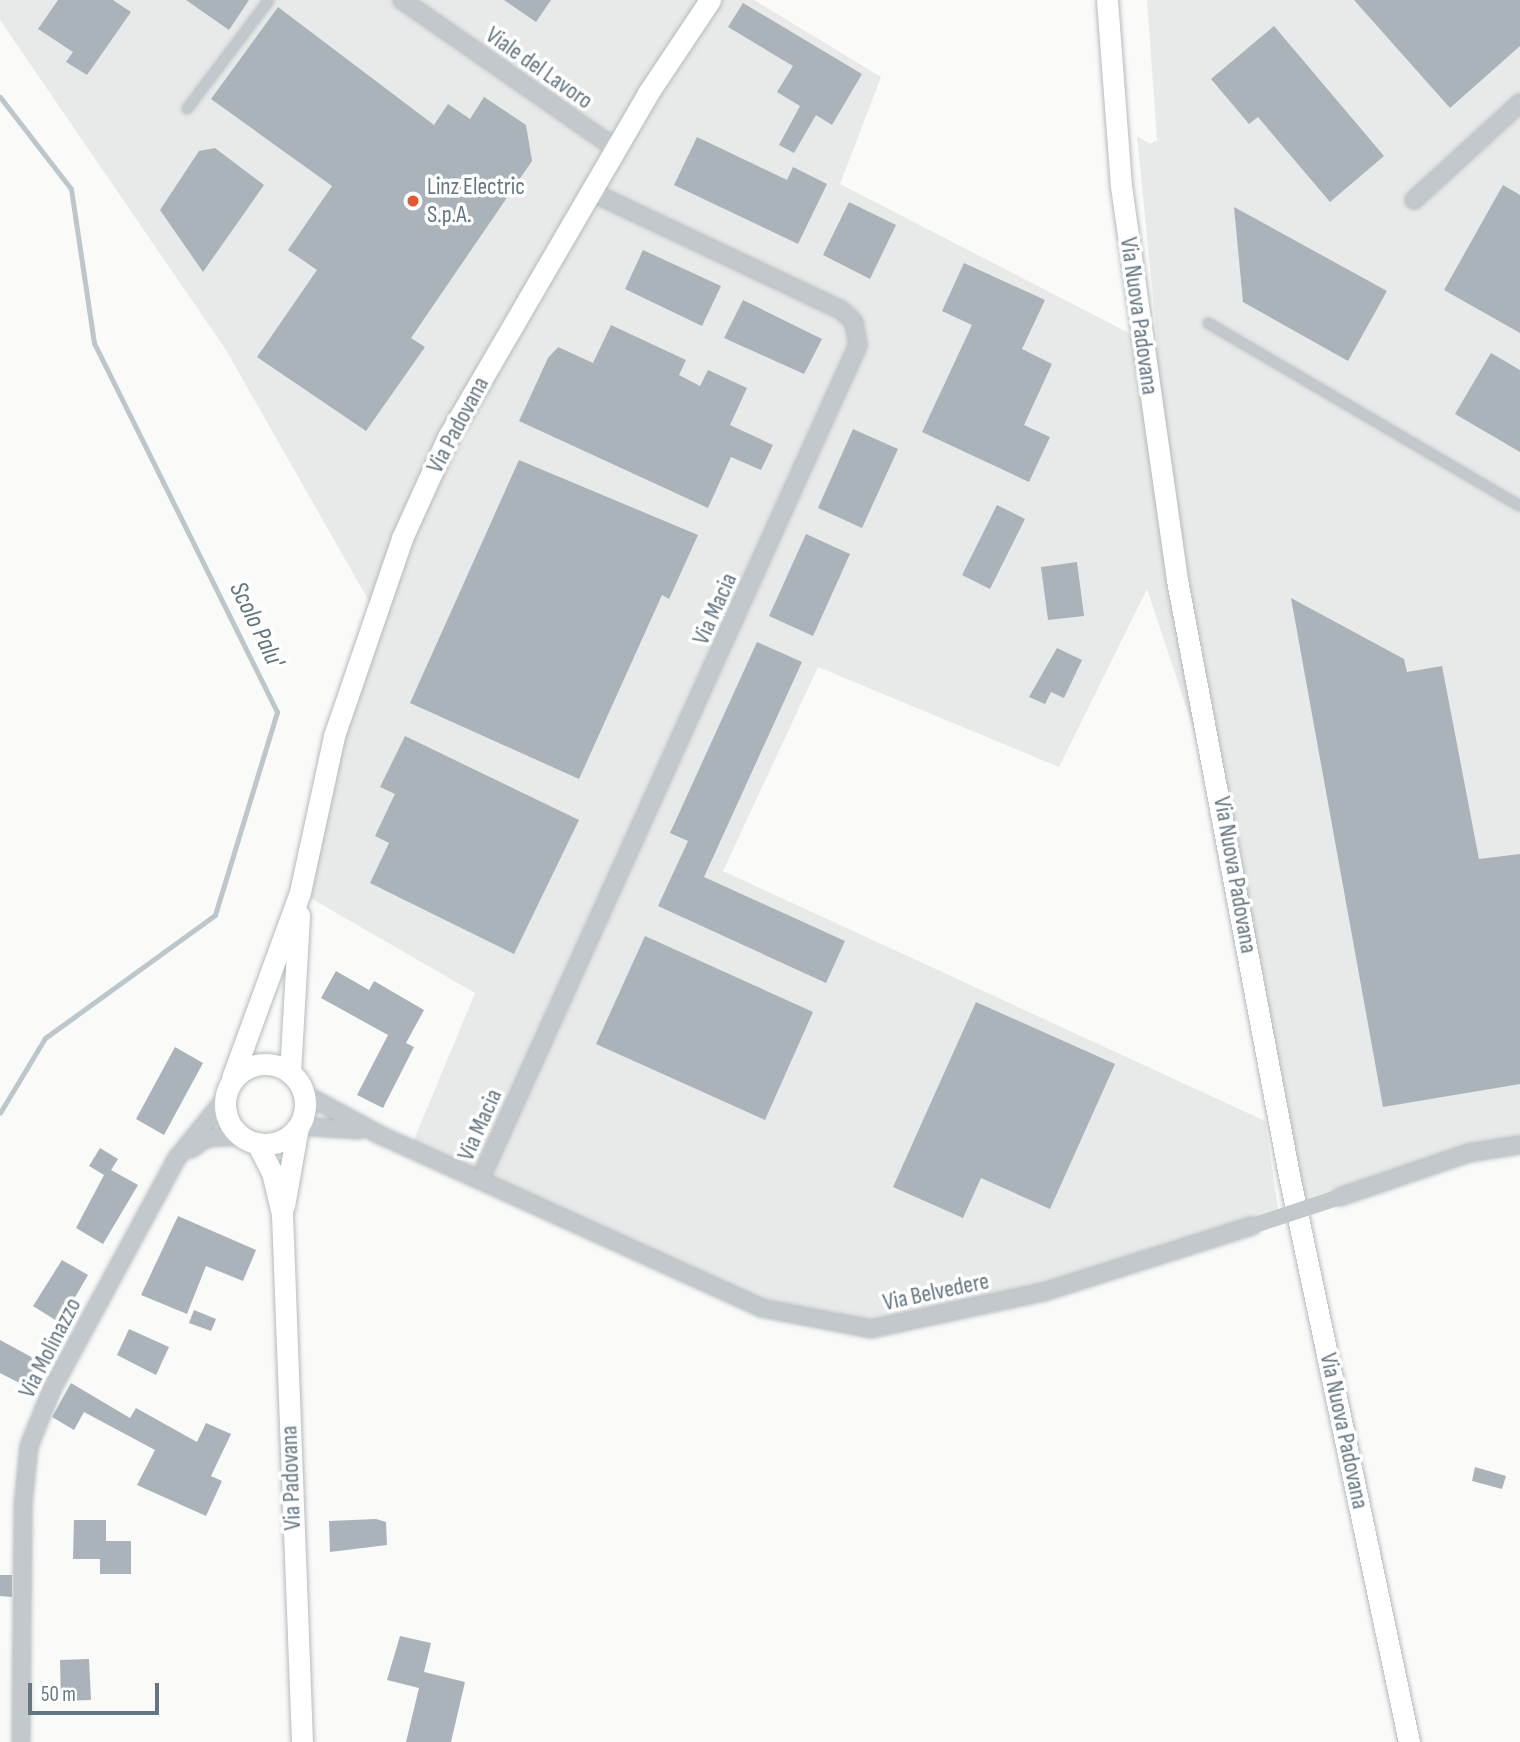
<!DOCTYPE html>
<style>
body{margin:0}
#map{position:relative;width:1520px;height:1742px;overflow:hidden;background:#fafaf8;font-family:"Sofia Sans Condensed",sans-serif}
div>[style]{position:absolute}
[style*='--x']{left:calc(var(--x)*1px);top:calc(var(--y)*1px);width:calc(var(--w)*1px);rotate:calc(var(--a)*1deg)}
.built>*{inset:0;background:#e8e9e9}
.stream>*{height:5px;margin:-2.5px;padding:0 2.5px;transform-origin:2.5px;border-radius:2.5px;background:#bbc7cb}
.building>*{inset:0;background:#aab3b9}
.roads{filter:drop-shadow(0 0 2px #b3babf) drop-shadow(0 0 2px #b3babf)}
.lane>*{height:8px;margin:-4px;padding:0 4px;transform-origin:4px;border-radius:4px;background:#c3c8cc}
.street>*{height:16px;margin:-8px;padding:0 8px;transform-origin:8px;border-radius:8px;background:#c3c8cc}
.secondary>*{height:21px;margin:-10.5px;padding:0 10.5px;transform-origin:10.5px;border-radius:10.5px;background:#fff}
.secondary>.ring{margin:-10.5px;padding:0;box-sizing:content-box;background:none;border:21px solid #fff;border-radius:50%}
.street-bridge>*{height:16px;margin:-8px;padding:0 8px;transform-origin:8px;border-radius:8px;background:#c3c8cc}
.dots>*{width:19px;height:19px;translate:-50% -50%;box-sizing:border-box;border:4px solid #fff;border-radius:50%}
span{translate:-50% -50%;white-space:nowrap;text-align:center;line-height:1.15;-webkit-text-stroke:7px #fff;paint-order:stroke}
.street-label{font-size:24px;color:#657683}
.poi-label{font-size:24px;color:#657683}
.left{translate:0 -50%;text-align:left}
.water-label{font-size:26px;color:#60757c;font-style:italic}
.scale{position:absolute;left:28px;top:1683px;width:131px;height:32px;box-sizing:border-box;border:4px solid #657683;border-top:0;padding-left:9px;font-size:21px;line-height:24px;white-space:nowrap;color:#657683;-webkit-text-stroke:5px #fff;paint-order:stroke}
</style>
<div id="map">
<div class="built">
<i style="clip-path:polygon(0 0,754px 0,881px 77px,840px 184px,1158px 348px,1137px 136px,1150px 144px,1157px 140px,1147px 0,1520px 0,1520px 1145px,1297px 1212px,1227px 830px,1147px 589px,1059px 767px,818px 667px,723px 871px,1265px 1121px,1279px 1215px,1044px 1292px,871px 1329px,761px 1308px,410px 1149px,475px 993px,300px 892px,374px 610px,226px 350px,0 20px)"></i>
</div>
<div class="stream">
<i style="--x:0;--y:97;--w:116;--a:52.3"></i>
<i style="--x:71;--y:189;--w:156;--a:81.5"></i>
<i style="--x:94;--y:343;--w:412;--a:63.6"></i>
<i style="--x:277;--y:712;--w:212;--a:107"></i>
<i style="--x:215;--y:915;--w:210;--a:144.1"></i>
<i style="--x:45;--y:1038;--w:87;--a:121"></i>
</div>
<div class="building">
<i style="clip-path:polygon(58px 0,113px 0,131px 12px,87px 75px,66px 62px,73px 52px,38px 29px)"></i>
<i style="clip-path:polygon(186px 0,249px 0,229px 30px)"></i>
<i style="clip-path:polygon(504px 0,551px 0,536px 22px)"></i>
<i style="clip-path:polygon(1354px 0,1520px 0,1520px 46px,1450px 108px)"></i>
<i style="clip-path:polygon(743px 3px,862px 74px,832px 125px,816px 115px,794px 153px,779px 145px,800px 106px,777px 92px,793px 66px,728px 27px)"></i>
<i style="clip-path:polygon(278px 7px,434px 125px,448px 104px,470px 119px,484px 97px,526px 125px,532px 161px,411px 338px,425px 347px,366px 431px,257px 357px,317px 270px,288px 250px,332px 186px,211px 99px)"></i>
<i style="clip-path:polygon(1274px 26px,1384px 156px,1330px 202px,1258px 117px,1249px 124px,1211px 79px)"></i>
<i style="clip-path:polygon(697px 137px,787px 180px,793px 167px,827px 184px,798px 244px,674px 185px)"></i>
<i style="clip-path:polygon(215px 148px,264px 185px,203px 272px,160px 210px,199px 151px)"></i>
<i style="clip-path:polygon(1503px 185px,1520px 195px,1520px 333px,1444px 290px)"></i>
<i style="clip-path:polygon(849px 202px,896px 225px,870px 279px,823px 255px)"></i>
<i style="clip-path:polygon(1234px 207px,1387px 291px,1348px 361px,1243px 302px)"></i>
<i style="clip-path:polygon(643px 250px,721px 286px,702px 326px,625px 289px)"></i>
<i style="clip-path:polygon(964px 263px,1045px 300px,1022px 349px,1052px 364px,1024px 425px,1050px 437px,1029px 482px,922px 432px,972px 325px,942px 311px)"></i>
<i style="clip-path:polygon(743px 300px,822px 339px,804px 374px,724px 338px)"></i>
<i style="clip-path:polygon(611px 325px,686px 360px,679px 375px,700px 386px,708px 370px,747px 388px,730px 425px,773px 445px,761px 470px,731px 457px,708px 508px,519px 421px,548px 358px,558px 347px,593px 363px)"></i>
<i style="clip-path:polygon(1491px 353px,1520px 370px,1520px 452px,1455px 414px)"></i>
<i style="clip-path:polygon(853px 429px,898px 449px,862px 528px,818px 508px)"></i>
<i style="clip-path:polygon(519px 460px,698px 535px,669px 599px,662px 595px,579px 779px,410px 703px)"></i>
<i style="clip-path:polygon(997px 505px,1025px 519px,990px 589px,962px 575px)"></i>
<i style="clip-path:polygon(806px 534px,850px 554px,813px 636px,769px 616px)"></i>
<i style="clip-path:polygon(1077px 562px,1084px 616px,1048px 620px,1041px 567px)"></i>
<i style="clip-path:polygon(1291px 598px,1404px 659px,1407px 672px,1442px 666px,1479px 859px,1520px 854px,1520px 1084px,1383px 1107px)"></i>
<i style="clip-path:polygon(757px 642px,802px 662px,704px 877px,845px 941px,826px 983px,658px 906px,688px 841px,670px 833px)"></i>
<i style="clip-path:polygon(1057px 648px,1082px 660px,1064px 698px,1051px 692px,1045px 704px,1029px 697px)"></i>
<i style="clip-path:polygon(405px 736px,579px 820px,514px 954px,370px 883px,389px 843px,375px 836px,395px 794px,380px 787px)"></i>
<i style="clip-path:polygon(645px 936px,813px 1012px,765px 1120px,596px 1044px)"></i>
<i style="clip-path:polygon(336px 971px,369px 990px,374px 981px,424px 1010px,406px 1043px,414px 1047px,383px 1108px,357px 1095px,388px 1035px,321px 998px)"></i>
<i style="clip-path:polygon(976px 1002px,1115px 1064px,1050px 1209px,981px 1178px,963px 1218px,893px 1187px)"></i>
<i style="clip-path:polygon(175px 1047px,203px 1063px,164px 1135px,136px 1119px)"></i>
<i style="clip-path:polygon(100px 1148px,118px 1159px,111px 1170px,138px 1185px,103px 1244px,76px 1228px,104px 1175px,89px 1166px)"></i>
<i style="clip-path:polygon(178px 1216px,256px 1250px,243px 1281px,206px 1266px,187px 1314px,141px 1295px)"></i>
<i style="clip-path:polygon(62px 1260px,88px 1275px,60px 1323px,33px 1306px)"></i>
<i style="clip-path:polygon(194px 1310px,216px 1319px,211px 1331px,189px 1323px)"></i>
<i style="clip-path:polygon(129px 1329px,169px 1347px,156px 1375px,117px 1355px)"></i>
<i style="clip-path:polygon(0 1340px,48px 1366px,35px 1391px,0 1373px)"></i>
<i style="clip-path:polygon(71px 1383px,130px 1418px,136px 1408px,197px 1442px,206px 1423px,231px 1434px,211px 1476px,222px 1481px,206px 1516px,137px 1485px,155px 1450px,84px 1412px,74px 1430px,52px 1417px)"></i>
<i style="clip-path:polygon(1475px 1467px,1506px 1476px,1502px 1489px,1472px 1481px)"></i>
<i style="clip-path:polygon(376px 1519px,386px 1522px,387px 1545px,330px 1552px,329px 1521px)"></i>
<i style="clip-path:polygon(74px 1520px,106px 1520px,106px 1541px,131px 1541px,131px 1574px,100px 1574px,100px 1559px,73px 1559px)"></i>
<i style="clip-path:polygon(0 1575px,12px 1575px,12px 1597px,0 1596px)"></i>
<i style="clip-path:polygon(400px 1636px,431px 1643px,424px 1672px,465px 1682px,451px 1742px,406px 1742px,419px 1688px,387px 1680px)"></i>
<i style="clip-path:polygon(89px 1659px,91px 1700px,61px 1701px,60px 1660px)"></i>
</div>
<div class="roads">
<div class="lane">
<i style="--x:187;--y:109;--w:136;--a:-53"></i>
<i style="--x:1208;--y:323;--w:362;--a:30.4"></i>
</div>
<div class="street">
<i style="--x:402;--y:0;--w:261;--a:34.8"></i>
<i style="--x:1414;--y:200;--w:144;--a:-42.5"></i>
<i style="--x:301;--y:1092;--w:88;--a:28.6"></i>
<i style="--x:378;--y:1134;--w:421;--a:24.4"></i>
<i style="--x:761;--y:1308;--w:112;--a:10.8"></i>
<i style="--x:871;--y:1329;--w:177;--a:-12.1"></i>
<i style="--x:1044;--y:1292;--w:218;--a:-17.6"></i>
<i style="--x:300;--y:1126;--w:59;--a:3.9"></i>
<i style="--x:191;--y:1149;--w:19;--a:-35"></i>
<i style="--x:207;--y:1138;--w:33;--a:-3"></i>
<i style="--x:480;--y:1180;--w:917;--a:-65.64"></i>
<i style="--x:858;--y:345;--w:23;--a:-100"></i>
<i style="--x:854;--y:322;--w:18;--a:-137"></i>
<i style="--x:841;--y:310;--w:276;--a:-154.7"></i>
<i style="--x:1340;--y:1197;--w:136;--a:-18.8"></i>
<i style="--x:1469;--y:1153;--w:52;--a:-8.9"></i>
<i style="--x:21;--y:1742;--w:237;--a:-89.5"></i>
<i style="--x:23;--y:1505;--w:59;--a:-84.2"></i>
<i style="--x:29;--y:1446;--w:61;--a:-68"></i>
<i style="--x:52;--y:1389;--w:263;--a:-61.6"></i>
<i style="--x:177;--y:1158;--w:81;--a:-51"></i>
</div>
<div class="secondary">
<i style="--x:1107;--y:0;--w:187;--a:85.7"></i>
<i style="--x:1121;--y:186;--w:398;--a:81.9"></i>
<i style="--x:1177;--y:580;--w:605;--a:79.34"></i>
<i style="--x:1289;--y:1175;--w:580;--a:78.05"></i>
<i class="ring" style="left:225px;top:1064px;width:59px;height:59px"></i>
<i style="--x:290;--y:1073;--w:158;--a:-86.7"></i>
<i style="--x:232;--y:1078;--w:198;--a:-69.9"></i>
<i style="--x:300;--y:892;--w:160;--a:-77.7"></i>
<i style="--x:334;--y:736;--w:209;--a:-71"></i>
<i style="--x:402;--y:538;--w:111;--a:-65.5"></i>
<i style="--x:448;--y:437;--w:398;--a:-59.8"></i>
<i style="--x:648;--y:93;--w:112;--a:-56.3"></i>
<i style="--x:258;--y:1145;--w:30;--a:63"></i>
<i style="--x:272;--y:1172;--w:43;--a:76.6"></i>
<i style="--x:282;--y:1214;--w:528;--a:87.83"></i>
<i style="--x:284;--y:1206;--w:80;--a:-80"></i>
</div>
</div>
<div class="street-bridge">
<i style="--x:1252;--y:1226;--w:93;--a:-18.2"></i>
</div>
<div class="dots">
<i style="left:413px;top:201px;background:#e4572e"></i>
</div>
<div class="street-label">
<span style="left:539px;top:68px;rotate:35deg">Viale del Lavoro</span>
<span style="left:1139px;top:316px;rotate:82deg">Via Nuova Padovana</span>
<span style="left:458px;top:425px;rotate:-62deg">Via Padovana</span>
<span style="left:715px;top:609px;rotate:-66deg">Via Macia</span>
<span style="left:1235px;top:875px;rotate:80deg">Via Nuova Padovana</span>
<span style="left:480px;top:1125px;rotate:-66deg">Via Macia</span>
<span style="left:936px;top:1292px;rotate:-12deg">Via Belvedere</span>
<span style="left:50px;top:1348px;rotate:-63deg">Via Molinazzo</span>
<span style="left:1344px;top:1431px;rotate:78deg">Via Nuova Padovana</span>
<span style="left:291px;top:1478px;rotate:-92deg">Via Padovana</span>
</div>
<div class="poi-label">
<span class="left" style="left:427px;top:201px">Linz Electric<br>S.p.A.</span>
</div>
<div class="water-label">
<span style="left:256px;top:625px;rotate:64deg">Scolo Palu'</span>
</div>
<div class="scale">50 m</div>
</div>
